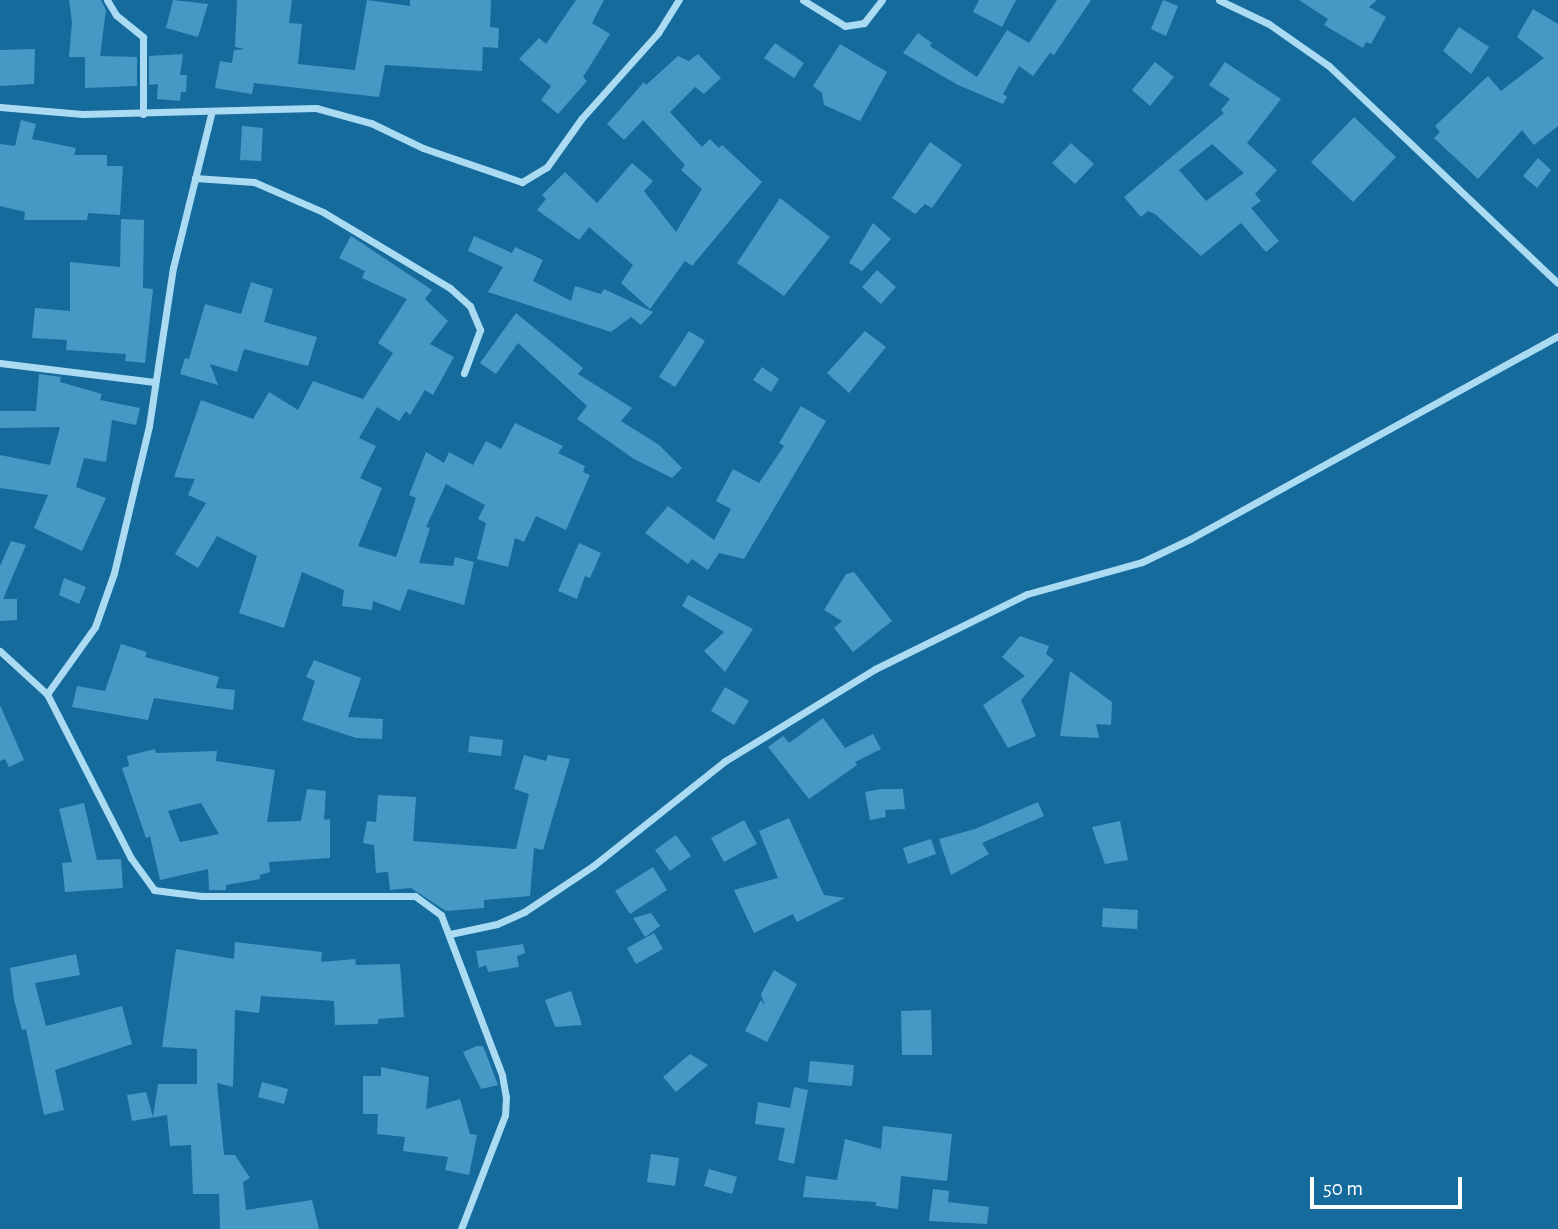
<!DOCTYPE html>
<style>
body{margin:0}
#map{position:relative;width:1558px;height:1229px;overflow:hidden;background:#156b9c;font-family:"Alegreya Sans",sans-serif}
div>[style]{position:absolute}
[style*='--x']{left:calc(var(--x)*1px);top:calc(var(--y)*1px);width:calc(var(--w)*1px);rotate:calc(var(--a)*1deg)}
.building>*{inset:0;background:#4799c5}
.minor>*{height:7px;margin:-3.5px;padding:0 3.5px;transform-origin:3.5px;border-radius:3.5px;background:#abdaf3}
span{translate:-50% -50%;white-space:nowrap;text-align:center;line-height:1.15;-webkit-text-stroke:7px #156b9c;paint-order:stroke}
.scale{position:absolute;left:1310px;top:1177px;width:152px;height:32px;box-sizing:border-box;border:4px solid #fff;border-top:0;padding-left:9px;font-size:21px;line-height:24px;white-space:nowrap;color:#fff;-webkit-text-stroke:5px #156b9c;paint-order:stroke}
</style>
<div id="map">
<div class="building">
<i style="clip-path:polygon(69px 0,101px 0,106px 10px,100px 56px,137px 57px,137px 86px,85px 88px,85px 57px,69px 57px,72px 22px)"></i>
<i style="clip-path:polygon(173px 0,208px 4px,198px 37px,166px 28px)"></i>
<i style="clip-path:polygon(237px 0,292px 0,289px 23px,302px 24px,298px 64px,355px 70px,367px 0,410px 6px,410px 0,491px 0,490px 27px,499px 28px,498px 48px,483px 47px,482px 71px,385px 65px,379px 97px,254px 83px,252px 94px,215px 88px,220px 61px,232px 63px,234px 50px,245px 49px,235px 47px)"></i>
<i style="clip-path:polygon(576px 0,604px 0,592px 23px,610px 34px,583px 77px,587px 81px,558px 114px,541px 100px,551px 86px,519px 59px,539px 38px,546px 44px)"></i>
<i style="clip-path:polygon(979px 0,1016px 0,1002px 27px,973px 12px)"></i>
<i style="clip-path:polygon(1057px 0,1091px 0,1054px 55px,1050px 53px,1033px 76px,1019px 66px,1003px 94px,1007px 97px,1003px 104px,958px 85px,903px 53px,918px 33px,932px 43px,930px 46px,977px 77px,1007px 30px,1029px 43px)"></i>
<i style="clip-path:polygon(1163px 0,1178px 6px,1166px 36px,1151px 29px)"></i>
<i style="clip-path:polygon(1299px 0,1377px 0,1369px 7px,1386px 17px,1371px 44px,1366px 42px,1363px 48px,1324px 25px,1328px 19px)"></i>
<i style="clip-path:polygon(1533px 9px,1558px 24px,1558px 126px,1534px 145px,1522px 130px,1478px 179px,1434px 138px,1440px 132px,1435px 126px,1488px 76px,1501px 91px,1544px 58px,1517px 37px)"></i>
<i style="clip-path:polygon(1459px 27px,1489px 47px,1471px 74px,1443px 51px)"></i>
<i style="clip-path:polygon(775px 43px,804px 63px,794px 78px,764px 58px)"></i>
<i style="clip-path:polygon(840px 44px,887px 72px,860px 121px,824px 105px,822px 93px,813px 86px)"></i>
<i style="clip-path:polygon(35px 49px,34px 84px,0 86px,0 50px)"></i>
<i style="clip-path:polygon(183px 54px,180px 75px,187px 75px,186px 92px,181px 92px,180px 101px,157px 99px,158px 84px,149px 85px,149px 56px)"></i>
<i style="clip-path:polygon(698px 54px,721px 78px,704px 94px,695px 87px,670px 112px,702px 147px,710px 139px,719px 148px,722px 145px,762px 182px,692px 266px,685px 261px,650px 309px,621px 283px,633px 265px,589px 227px,579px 240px,537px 210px,546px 199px,542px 195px,565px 172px,597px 203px,632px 163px,653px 181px,644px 191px,676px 232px,702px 189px,681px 170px,685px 165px,643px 120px,624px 140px,607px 124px,644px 82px,646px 85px,678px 56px,689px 61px)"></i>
<i style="clip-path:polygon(1155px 62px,1174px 77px,1150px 106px,1132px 90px)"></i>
<i style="clip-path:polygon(evenodd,1225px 62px,1281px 99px,1247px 143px,1277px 170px,1255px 194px,1261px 201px,1251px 208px,1279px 241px,1266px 252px,1241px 223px,1201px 256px,1155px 214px,1148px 211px,1141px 217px,1124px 197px,1224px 113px,1221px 110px,1230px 99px,1209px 85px,1225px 62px,1212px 144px,1244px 173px,1206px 201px,1179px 170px,1212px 144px)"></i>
<i style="clip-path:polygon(1354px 117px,1396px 157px,1353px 202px,1311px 162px)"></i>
<i style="clip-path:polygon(21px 120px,36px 124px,32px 139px,76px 148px,74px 155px,107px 155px,107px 166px,123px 166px,120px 215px,88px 213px,87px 220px,24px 220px,25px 212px,0 206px,0 144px,15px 146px)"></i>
<i style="clip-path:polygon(242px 126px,263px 128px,261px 161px,240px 160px)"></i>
<i style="clip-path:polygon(930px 142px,962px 165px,932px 208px,925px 204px,915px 214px,892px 198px)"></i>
<i style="clip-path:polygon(1071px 143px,1094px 164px,1075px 184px,1052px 163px)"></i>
<i style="clip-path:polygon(1538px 158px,1551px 170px,1537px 188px,1523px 176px)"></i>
<i style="clip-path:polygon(780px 198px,830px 237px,784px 296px,737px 263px)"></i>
<i style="clip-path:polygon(121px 219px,144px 220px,143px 288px,153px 289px,145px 363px,125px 361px,126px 354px,66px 350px,67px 340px,32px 338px,35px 308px,70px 311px,70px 262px,120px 267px)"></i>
<i style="clip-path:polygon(873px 223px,891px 239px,862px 271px,849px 263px)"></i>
<i style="clip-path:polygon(351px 236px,432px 290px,425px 299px,448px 321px,430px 344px,454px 357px,433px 395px,425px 390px,410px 415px,406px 411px,399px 421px,377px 407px,359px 438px,376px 446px,360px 478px,382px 488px,358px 546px,396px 557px,416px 498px,409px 495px,426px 452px,444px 463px,449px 452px,473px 465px,486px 441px,501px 449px,515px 423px,563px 446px,558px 453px,585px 466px,583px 472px,590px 475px,566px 530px,536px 516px,524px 542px,515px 538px,508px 567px,477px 559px,486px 523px,478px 519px,485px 505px,446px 484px,426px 527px,430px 528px,419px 563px,453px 566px,455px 557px,474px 562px,464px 605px,408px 589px,400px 611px,373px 601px,372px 610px,342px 606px,344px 590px,302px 572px,284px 628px,239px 613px,257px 556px,217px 536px,198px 568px,175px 554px,206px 503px,188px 495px,195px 479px,174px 477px,201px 400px,253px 419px,269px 392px,298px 410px,313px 381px,363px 399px,393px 353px,378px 343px,407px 299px,362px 278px,365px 271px,339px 258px)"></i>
<i style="clip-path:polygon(474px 236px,512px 253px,515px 247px,543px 260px,533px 281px,571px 301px,575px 286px,601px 294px,604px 289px,653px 312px,641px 325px,631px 317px,611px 332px,488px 292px,503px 267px,468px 251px)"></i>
<i style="clip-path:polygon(877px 270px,896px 287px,881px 304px,862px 287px)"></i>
<i style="clip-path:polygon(251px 282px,273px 289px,264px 322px,317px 337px,308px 366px,244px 349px,237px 372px,210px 364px,218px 385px,180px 374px,185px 358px,189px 359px,205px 304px,241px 314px)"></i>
<i style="clip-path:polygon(516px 313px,583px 368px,578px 374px,632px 408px,621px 421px,659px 445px,682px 468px,672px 478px,634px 459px,577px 419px,587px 406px,518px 343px,496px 374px,480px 363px)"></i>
<i style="clip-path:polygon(689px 331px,705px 341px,675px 387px,659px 377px)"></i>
<i style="clip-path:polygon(865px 331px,886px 347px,849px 393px,827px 373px)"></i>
<i style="clip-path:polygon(762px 367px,779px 379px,771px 392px,753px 380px)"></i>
<i style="clip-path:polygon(39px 374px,61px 377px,60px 382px,102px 394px,100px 400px,140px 408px,136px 425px,112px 420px,106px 462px,84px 458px,76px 487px,106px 498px,82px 551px,34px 528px,48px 495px,0 488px,0 455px,50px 465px,60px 427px,0 428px,0 411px,36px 411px)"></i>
<i style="clip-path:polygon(801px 406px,826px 421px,744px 559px,719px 553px,708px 570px,692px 559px,688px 564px,645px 533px,668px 506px,714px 540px,731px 509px,716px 501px,733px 469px,759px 483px,784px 446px,779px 443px)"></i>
<i style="clip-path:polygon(11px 541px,26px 545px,3px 599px,17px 599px,17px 620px,0 621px,0 566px)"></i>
<i style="clip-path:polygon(579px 543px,601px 553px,590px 578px,585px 576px,577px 599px,558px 591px)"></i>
<i style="clip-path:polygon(854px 572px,892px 621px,853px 652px,834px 628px,842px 621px,824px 610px,846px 574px)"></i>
<i style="clip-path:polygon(64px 578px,86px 587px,79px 604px,59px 595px)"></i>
<i style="clip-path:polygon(688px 595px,753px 629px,725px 672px,704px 651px,724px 632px,682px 606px)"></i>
<i style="clip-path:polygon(1020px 636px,1049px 646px,1046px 654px,1054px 660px,1021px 700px,1036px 736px,1008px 748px,983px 705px,1025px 676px,1002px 657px)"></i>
<i style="clip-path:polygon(121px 644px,147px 652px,145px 657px,219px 677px,216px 688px,235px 690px,233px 710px,154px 698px,148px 720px,72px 707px,77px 686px,105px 691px)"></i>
<i style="clip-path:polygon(314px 660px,361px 678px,348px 717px,383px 719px,382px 739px,356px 738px,302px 720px,315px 681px,306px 677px)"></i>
<i style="clip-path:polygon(1070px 671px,1112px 702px,1111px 725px,1096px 724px,1099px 738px,1060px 736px)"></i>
<i style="clip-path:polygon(725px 687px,749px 701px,734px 725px,711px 711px)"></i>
<i style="clip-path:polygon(0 705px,24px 760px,9px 767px,5px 759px,0 761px)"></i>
<i style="clip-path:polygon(823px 718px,845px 748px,873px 734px,881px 749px,855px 762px,857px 765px,809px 799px,768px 747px,783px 736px,789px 743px)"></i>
<i style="clip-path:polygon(470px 736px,503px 740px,501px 756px,468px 752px)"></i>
<i style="clip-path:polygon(evenodd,155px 749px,156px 753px,217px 751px,216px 761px,275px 770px,267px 822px,301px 821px,307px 789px,326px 791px,324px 820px,330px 819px,330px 858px,269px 862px,270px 872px,260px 875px,260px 879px,226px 885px,226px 890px,209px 890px,208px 869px,160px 880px,150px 836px,146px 838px,122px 768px,129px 766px,127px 756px,155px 749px,201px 803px,219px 834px,180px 842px,168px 811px,201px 803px)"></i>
<i style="clip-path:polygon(524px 755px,546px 761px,548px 755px,570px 759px,543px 850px,534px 848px,530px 896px,484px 900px,484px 908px,446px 911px,411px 888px,390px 890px,388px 872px,376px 873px,374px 845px,363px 843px,367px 821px,376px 822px,378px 795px,416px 797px,413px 841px,516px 849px,529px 794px,514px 789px)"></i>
<i style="clip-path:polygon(881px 789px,903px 789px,905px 809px,885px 810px,886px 817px,870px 820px,865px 792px)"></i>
<i style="clip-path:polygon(1038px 802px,1044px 816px,982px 843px,989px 854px,951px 875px,939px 839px,975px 829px)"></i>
<i style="clip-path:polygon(84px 803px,97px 860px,121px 859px,123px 888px,65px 892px,62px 863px,72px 862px,59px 809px)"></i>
<i style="clip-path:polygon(789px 818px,824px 895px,845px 898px,797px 922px,793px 914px,754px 933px,734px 890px,778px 878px,759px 831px)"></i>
<i style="clip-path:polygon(744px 820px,757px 844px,724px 862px,711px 838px)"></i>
<i style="clip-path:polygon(1120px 821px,1128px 860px,1105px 864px,1092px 827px)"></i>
<i style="clip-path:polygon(676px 835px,691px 856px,670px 871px,655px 850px)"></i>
<i style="clip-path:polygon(931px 839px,936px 854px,908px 864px,903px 848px)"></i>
<i style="clip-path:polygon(653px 867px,667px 890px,630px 914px,615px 891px)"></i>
<i style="clip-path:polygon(1103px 908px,1138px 910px,1137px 929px,1102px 927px)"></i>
<i style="clip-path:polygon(651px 913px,660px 926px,645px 937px,633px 918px)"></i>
<i style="clip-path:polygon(654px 933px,663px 949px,636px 964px,627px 948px)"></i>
<i style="clip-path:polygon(235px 942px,322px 952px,321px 962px,355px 959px,356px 965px,400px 964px,404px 1017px,378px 1019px,378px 1024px,335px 1025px,334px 1001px,261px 996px,259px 1013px,235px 1010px,233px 1087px,217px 1083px,224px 1155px,235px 1155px,250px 1178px,243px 1182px,246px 1210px,312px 1200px,319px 1229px,220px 1229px,219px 1194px,193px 1194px,191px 1145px,170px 1146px,167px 1115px,132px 1121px,127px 1095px,146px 1092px,153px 1117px,158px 1084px,197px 1084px,197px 1049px,162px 1047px,176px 949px,234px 959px)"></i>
<i style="clip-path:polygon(523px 944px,525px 953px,517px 956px,519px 967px,488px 972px,486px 965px,479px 968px,476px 951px)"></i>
<i style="clip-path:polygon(76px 954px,80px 975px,35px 983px,46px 1026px,122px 1006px,132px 1044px,55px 1070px,64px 1110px,44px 1115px,26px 1029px,22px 1030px,14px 1000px,10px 968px)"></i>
<i style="clip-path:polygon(774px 970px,797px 984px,767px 1042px,745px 1031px,761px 1000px,765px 1006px,761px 994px)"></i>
<i style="clip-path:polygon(571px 991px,582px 1025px,555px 1027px,545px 1000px)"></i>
<i style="clip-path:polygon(931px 1010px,932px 1055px,902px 1055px,901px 1011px)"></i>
<i style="clip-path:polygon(477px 1046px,483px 1046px,498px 1085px,481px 1089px,463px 1052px)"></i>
<i style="clip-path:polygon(690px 1054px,708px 1065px,676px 1092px,663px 1077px)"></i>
<i style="clip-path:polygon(810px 1061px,854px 1065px,852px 1086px,808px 1082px)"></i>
<i style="clip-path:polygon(381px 1067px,429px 1077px,426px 1109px,460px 1099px,470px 1134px,477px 1135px,469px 1175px,445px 1170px,448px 1157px,403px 1151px,405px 1137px,377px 1134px,378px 1114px,363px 1114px,363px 1076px,381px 1076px)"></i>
<i style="clip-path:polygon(262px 1082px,288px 1089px,284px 1104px,258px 1097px)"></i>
<i style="clip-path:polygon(794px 1087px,808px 1090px,794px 1164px,778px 1160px,785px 1128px,755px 1124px,758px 1102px,790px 1108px)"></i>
<i style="clip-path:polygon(883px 1126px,952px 1134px,947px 1181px,901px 1176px,898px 1209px,876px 1206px,876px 1202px,803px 1197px,806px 1176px,837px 1180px,845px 1139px,881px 1149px)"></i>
<i style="clip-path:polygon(651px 1154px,679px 1158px,675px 1186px,647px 1182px)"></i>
<i style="clip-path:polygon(709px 1169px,737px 1177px,732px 1194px,704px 1186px)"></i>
<i style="clip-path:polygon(933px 1189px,949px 1191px,948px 1202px,989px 1207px,987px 1224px,929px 1221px)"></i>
</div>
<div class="minor">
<i style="--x:107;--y:0;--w:17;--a:59"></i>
<i style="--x:116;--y:15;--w:35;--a:39"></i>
<i style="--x:143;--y:37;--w:77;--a:90"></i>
<i style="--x:803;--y:0;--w:49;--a:31.8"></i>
<i style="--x:845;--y:26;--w:19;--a:-9"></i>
<i style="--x:864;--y:23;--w:29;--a:-52"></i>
<i style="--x:1219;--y:0;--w:55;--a:25.6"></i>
<i style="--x:1269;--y:24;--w:73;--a:35"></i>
<i style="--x:1329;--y:66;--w:315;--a:43.5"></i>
<i style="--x:0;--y:107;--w:83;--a:4.8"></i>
<i style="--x:83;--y:114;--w:233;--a:-1.5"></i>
<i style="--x:316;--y:108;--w:57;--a:15.3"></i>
<i style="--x:371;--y:123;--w:58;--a:25.7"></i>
<i style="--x:423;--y:148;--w:105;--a:19"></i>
<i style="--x:522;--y:182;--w:29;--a:-31"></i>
<i style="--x:547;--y:167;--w:60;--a:-54.5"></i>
<i style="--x:582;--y:118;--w:114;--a:-48.2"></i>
<i style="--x:658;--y:33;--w:39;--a:-58"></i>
<i style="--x:195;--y:178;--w:59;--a:3.9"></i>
<i style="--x:254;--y:182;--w:75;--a:23.5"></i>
<i style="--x:323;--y:212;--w:148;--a:30.9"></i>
<i style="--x:450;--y:288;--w:27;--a:42"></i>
<i style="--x:470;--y:306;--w:26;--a:67"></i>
<i style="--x:480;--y:330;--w:46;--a:110.4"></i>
<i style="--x:0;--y:363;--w:156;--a:7"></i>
<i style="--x:0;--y:651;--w:64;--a:42.5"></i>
<i style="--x:47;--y:694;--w:184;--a:62.9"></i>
<i style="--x:131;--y:858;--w:39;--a:54"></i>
<i style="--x:154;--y:890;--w:48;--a:7.1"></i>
<i style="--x:202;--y:896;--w:213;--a:0"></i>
<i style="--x:415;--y:896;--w:32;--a:36"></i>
<i style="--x:441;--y:915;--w:171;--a:69.1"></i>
<i style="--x:502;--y:1075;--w:22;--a:80"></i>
<i style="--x:506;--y:1097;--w:18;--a:93"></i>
<i style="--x:505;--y:1115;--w:122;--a:111.1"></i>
<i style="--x:47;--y:694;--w:82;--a:-54.4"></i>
<i style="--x:95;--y:627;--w:57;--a:-70.6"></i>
<i style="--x:114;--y:573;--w:151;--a:-76.6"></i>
<i style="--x:149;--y:426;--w:160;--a:-81.4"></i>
<i style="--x:173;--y:268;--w:159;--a:-76.1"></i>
<i style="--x:450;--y:934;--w:48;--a:-12"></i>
<i style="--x:497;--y:924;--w:30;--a:-24"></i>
<i style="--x:524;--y:912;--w:83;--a:-33.7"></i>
<i style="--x:593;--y:866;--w:169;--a:-38.5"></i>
<i style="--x:725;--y:761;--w:176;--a:-31.5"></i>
<i style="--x:875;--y:669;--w:169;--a:-26.3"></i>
<i style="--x:1027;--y:594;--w:119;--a:-15.5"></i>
<i style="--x:1142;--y:562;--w:53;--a:-25.6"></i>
<i style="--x:1190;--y:539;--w:420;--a:-28.9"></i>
</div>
<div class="scale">50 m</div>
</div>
